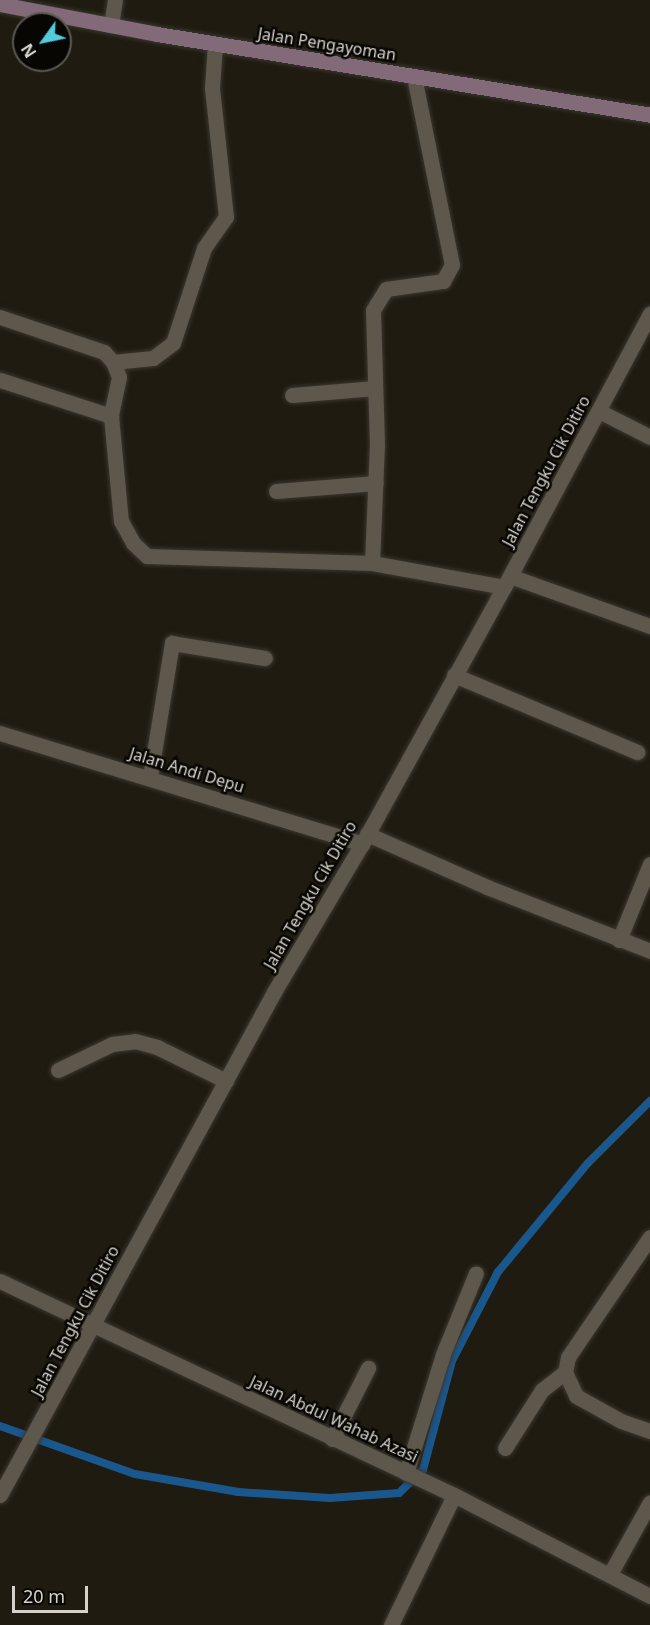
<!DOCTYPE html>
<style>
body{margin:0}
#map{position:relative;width:650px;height:1625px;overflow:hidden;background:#1f1b10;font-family:"Noto Sans",sans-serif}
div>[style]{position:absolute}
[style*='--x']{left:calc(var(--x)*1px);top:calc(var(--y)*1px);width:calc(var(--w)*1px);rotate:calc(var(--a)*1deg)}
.stream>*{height:8px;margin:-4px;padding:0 4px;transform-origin:4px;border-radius:4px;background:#1a578d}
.roads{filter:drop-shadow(0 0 2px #3a3731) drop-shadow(0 0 2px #3a3731)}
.street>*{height:15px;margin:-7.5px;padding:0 7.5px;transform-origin:7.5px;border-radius:7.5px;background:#5d584b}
.secondary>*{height:15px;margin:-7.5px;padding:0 7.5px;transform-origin:7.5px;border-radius:7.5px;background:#826a78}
span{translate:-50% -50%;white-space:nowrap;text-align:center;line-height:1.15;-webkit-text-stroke:5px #080603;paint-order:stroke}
.street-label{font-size:16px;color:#d5d2cb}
.north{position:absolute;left:12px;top:12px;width:60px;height:60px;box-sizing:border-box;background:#080603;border:2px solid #5a5853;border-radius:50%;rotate:237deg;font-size:16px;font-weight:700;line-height:24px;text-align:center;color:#d5d2cb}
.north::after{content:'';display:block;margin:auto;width:21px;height:27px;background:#54cadd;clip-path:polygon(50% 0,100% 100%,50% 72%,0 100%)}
.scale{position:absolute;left:12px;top:1586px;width:76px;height:27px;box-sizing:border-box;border:3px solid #d5d2cb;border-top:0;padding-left:8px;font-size:18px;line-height:21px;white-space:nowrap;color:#d5d2cb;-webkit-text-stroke:4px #080603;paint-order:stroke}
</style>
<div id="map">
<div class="stream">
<i style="--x:0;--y:1426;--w:143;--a:19.6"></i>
<i style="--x:135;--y:1474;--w:105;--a:9.9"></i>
<i style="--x:238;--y:1492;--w:92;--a:3.7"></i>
<i style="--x:330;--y:1498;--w:69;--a:-4.1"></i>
<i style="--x:399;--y:1493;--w:33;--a:-44"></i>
<i style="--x:423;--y:1470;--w:113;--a:-75.1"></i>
<i style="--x:452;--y:1361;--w:100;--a:-62.7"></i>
<i style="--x:498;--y:1272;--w:141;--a:-50.5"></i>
<i style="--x:588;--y:1163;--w:88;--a:-45"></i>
</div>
<div class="roads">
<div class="street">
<i style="--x:111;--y:25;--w:25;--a:-81"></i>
<i style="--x:0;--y:317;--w:110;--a:18.6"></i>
<i style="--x:104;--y:352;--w:13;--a:48"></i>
<i style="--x:113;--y:362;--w:16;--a:68"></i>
<i style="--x:119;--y:377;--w:40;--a:102"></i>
<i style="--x:111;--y:416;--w:105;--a:84.6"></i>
<i style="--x:121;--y:521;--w:25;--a:61"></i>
<i style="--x:133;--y:543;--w:19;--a:43"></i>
<i style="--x:147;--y:556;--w:225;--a:1.8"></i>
<i style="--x:372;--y:563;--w:134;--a:10.3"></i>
<i style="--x:113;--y:362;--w:40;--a:-5.7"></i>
<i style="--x:153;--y:358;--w:25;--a:-37"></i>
<i style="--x:173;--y:343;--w:100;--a:-71.9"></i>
<i style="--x:204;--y:248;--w:38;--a:-55"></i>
<i style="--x:226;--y:217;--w:130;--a:-96.2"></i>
<i style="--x:212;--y:88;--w:44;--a:-86.1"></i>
<i style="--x:0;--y:380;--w:117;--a:18"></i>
<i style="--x:292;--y:395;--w:83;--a:-4.8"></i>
<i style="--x:599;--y:411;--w:57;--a:27"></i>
<i style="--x:276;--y:491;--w:100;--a:-4.6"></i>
<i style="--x:372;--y:563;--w:118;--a:-87.6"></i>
<i style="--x:377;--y:445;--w:135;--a:-91.7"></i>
<i style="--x:373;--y:310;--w:25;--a:-58"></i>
<i style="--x:386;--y:289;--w:58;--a:-8"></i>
<i style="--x:443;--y:281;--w:18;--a:-61"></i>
<i style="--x:452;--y:265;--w:193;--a:-101.4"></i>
<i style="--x:510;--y:576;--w:149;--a:19.7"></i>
<i style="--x:454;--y:675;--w:199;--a:22.8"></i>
<i style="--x:0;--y:733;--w:379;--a:17"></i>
<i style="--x:150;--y:777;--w:136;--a:-80.7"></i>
<i style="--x:172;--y:643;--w:94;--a:9.2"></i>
<i style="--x:367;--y:834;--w:131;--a:23.8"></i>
<i style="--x:487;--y:887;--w:175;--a:21.4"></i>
<i style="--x:619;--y:940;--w:82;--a:-67.8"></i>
<i style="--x:58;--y:1070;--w:60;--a:-25.7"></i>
<i style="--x:112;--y:1044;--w:23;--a:-7"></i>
<i style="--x:135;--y:1041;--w:23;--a:15"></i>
<i style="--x:157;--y:1047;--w:77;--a:26.2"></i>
<i style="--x:650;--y:1237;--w:145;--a:124.3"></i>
<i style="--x:568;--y:1357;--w:15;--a:101"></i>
<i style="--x:565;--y:1372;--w:26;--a:65"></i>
<i style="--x:576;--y:1396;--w:51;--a:29.1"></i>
<i style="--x:621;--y:1421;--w:31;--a:19"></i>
<i style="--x:0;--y:1281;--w:502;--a:25.24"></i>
<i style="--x:454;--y:1495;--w:220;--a:27.3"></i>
<i style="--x:332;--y:1439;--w:80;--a:-63.1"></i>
<i style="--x:505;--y:1448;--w:69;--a:-57.5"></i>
<i style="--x:542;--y:1390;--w:29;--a:-38"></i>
<i style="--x:406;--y:1473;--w:125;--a:-72.7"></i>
<i style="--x:443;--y:1354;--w:87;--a:-67.8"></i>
<i style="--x:0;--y:1495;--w:573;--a:-61.42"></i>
<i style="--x:274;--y:992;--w:172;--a:-59.3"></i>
<i style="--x:362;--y:844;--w:294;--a:-61.1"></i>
<i style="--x:504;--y:587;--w:310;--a:-61.9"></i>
<i style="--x:610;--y:1574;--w:82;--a:-60.9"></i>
<i style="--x:391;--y:1625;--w:144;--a:-64.1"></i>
</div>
<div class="secondary">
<i style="--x:0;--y:4;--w:160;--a:10.8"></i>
<i style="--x:157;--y:34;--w:500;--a:9.3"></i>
</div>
</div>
<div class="street-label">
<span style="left:327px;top:44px;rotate:9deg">Jalan Pengayoman</span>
<span style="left:546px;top:471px;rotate:-62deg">Jalan Tengku Cik Ditiro</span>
<span style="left:187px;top:770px;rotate:17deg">Jalan Andi Depu</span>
<span style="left:310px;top:895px;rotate:-60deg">Jalan Tengku Cik Ditiro</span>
<span style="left:75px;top:1321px;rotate:-62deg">Jalan Tengku Cik Ditiro</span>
<span style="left:334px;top:1419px;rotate:25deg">Jalan Abdul Wahab Azasi</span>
</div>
<div class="north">N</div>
<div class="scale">20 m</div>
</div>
